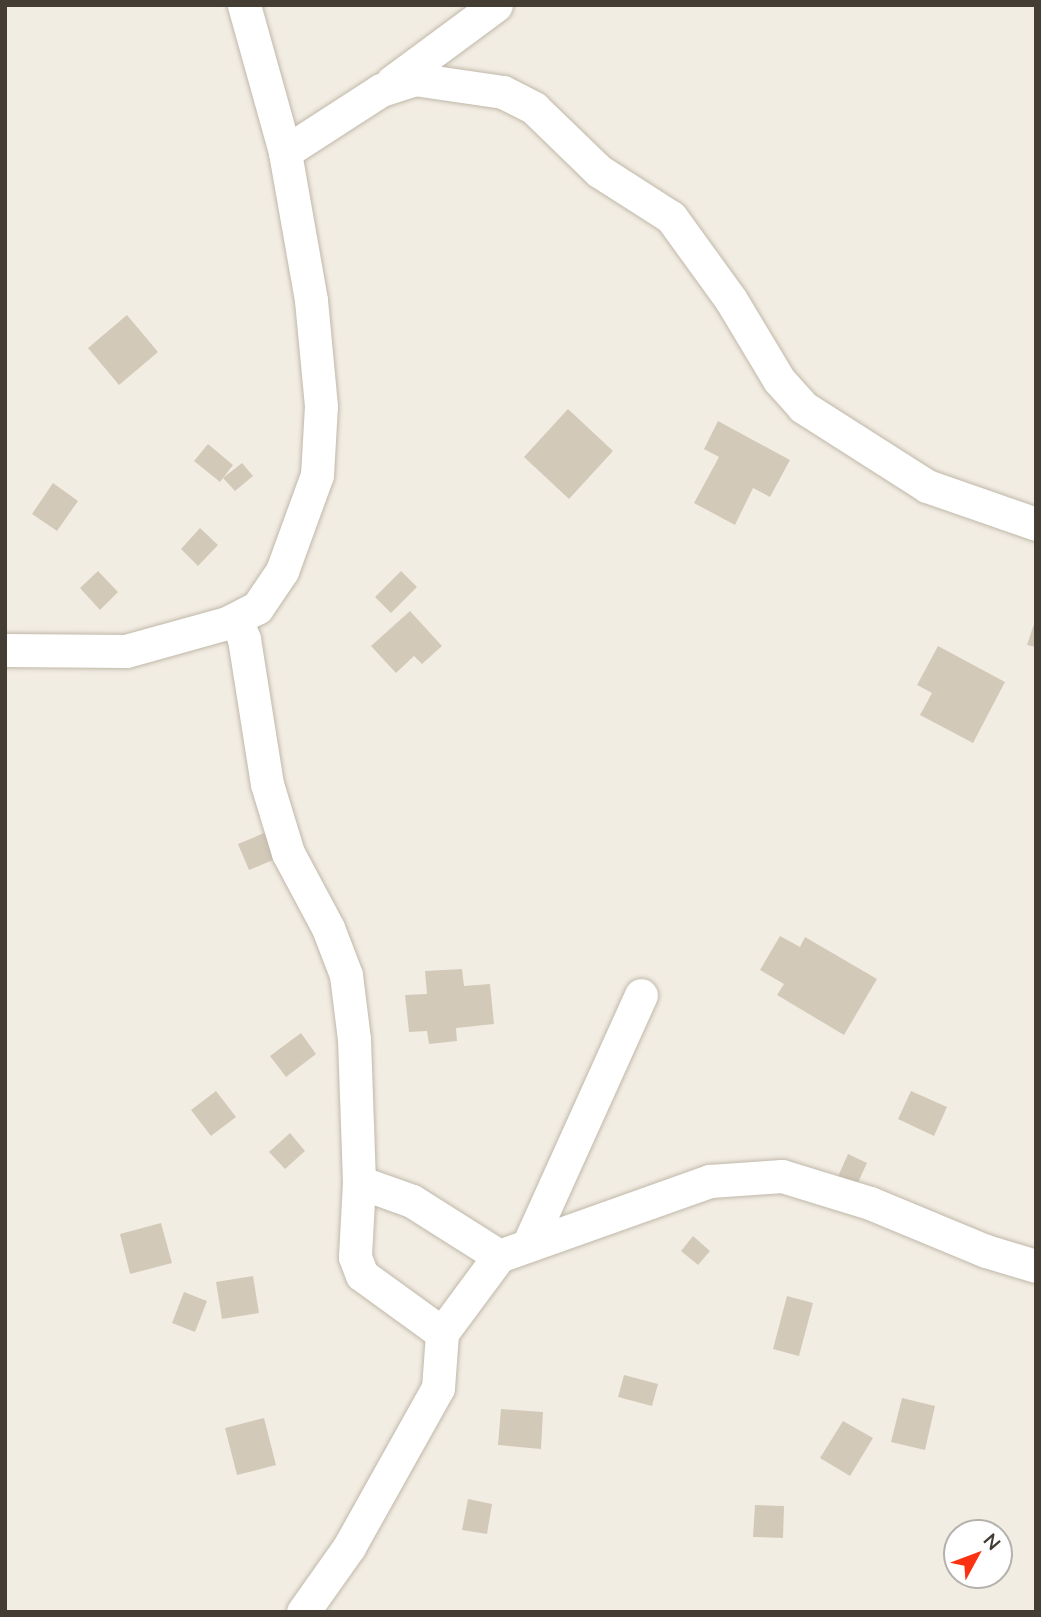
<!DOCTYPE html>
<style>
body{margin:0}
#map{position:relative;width:1041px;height:1617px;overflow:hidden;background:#f2ede3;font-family:Mulish,sans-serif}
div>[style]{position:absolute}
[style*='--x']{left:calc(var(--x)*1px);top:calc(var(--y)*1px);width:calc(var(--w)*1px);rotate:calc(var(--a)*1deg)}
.building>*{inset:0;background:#d3c9b9}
.roads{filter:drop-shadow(0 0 2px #c0b8a9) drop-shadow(0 0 2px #c0b8a9)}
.street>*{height:33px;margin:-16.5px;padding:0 16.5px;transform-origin:16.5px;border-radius:16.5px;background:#fff}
span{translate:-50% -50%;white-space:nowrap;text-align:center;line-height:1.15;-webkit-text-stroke:5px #fff;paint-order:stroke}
.frame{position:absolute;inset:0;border:7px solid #443d33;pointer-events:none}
.north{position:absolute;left:943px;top:1519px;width:70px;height:70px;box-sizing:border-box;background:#fff;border:2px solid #b4b1ad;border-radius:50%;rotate:49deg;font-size:19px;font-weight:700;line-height:28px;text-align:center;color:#443d33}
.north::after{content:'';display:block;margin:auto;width:24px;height:32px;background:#fb3211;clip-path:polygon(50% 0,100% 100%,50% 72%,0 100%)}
</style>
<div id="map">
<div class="building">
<i style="clip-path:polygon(127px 315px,158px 352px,119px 385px,88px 348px)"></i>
<i style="clip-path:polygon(568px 409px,613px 451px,569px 499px,524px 457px)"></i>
<i style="clip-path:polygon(718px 421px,790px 460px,770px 497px,753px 488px,735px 525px,694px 503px,719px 457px,704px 449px)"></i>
<i style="clip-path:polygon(208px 444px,233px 465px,220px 482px,194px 461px)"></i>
<i style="clip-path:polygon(242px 463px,253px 476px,235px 491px,223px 478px)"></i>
<i style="clip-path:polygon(53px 483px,78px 501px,57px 531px,32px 514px)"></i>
<i style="clip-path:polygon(200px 528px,218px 545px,198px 566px,181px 549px)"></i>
<i style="clip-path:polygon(98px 571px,118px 592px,100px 610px,80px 588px)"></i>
<i style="clip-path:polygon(401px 571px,417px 587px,391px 613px,375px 597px)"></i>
<i style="clip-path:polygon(410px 611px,442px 646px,422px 664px,414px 656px,396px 673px,371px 646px)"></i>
<i style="clip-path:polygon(1036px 618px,1036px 647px,1027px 645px)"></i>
<i style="clip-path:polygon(938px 646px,1005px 682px,973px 743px,920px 715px,932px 693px,917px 685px)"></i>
<i style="clip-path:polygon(269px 831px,280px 857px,249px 870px,238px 844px)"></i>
<i style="clip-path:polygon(780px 936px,800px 947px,805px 937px,877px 979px,844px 1035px,777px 995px,784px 984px,760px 970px)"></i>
<i style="clip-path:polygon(462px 969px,464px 986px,490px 984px,494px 1024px,456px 1028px,457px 1041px,429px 1044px,427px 1031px,409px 1032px,405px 995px,427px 994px,425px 971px)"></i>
<i style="clip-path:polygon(301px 1033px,316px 1054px,286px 1077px,270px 1056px)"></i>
<i style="clip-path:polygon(216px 1091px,236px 1117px,211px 1136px,191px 1110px)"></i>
<i style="clip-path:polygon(911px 1091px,947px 1107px,934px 1136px,898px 1119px)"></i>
<i style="clip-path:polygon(290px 1133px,305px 1151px,285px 1169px,269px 1152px)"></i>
<i style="clip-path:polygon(848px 1154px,867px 1163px,855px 1189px,836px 1181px)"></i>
<i style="clip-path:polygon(161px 1223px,172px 1263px,130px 1274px,120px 1234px)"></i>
<i style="clip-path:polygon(693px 1236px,710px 1251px,698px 1265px,681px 1251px)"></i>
<i style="clip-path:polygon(253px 1276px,259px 1313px,222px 1319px,216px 1282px)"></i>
<i style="clip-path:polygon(184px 1292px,207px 1301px,195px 1332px,172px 1323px)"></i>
<i style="clip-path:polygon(787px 1296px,813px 1303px,799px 1356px,773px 1349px)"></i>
<i style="clip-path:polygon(624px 1375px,658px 1384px,652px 1406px,618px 1397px)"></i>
<i style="clip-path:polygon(902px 1398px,935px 1406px,925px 1450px,891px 1442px)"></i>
<i style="clip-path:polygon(501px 1409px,543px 1412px,541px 1449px,498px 1445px)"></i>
<i style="clip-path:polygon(264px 1418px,276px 1465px,237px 1475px,225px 1428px)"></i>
<i style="clip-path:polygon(843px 1421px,873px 1438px,850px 1476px,820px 1458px)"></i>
<i style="clip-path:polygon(468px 1499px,492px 1504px,487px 1534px,462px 1530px)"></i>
<i style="clip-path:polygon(755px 1505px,784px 1506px,783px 1538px,753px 1537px)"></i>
</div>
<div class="roads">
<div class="street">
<i style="--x:392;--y:82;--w:129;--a:-36.5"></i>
<i style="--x:285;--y:152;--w:114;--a:-32.9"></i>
<i style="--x:381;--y:90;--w:35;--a:-18"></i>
<i style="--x:414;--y:79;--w:90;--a:8.3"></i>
<i style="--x:503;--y:92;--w:35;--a:27"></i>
<i style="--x:534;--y:108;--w:91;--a:44.1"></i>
<i style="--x:599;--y:171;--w:85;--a:32.6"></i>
<i style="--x:671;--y:217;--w:102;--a:54.1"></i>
<i style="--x:731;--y:300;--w:93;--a:59"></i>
<i style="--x:779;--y:380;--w:36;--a:48"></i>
<i style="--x:803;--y:407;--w:147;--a:32.5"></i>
<i style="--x:927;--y:486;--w:115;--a:19.2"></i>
<i style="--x:236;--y:620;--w:21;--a:67"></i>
<i style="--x:244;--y:639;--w:147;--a:81"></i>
<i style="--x:267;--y:784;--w:72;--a:73.1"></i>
<i style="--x:288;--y:853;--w:85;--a:61.9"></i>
<i style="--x:328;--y:928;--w:50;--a:69"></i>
<i style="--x:346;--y:975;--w:64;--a:82.9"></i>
<i style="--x:354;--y:1039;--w:143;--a:88"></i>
<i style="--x:359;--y:1182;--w:75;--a:93.1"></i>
<i style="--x:355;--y:1257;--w:19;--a:69"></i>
<i style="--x:362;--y:1275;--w:99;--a:35.9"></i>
<i style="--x:5;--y:650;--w:121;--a:0.5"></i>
<i style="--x:126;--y:651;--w:105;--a:-15.5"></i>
<i style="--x:227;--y:623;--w:34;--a:-27"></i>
<i style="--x:257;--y:608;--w:45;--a:-56"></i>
<i style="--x:282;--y:571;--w:102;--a:-70"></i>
<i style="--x:317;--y:475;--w:69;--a:-86.7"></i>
<i style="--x:321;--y:406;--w:106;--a:-95.4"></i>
<i style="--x:311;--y:300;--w:150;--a:-100"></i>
<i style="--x:285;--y:152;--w:153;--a:-105.6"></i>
<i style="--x:359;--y:1182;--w:56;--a:19.7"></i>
<i style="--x:412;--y:1201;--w:103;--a:32.3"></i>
<i style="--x:529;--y:1243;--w:272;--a:-65.7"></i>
<i style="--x:303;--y:1612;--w:80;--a:-54.7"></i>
<i style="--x:349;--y:1547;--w:182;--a:-60.8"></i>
<i style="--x:438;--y:1388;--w:55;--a:-85.8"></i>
<i style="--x:442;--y:1333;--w:96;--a:-53.5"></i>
<i style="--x:499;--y:1256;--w:224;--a:-19.6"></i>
<i style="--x:710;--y:1181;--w:72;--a:-4"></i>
<i style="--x:782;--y:1176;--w:92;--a:17.1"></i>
<i style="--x:870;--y:1203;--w:126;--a:22.5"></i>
<i style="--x:986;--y:1251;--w:52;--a:16.7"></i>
</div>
</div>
<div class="frame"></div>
<div class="north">N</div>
</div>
